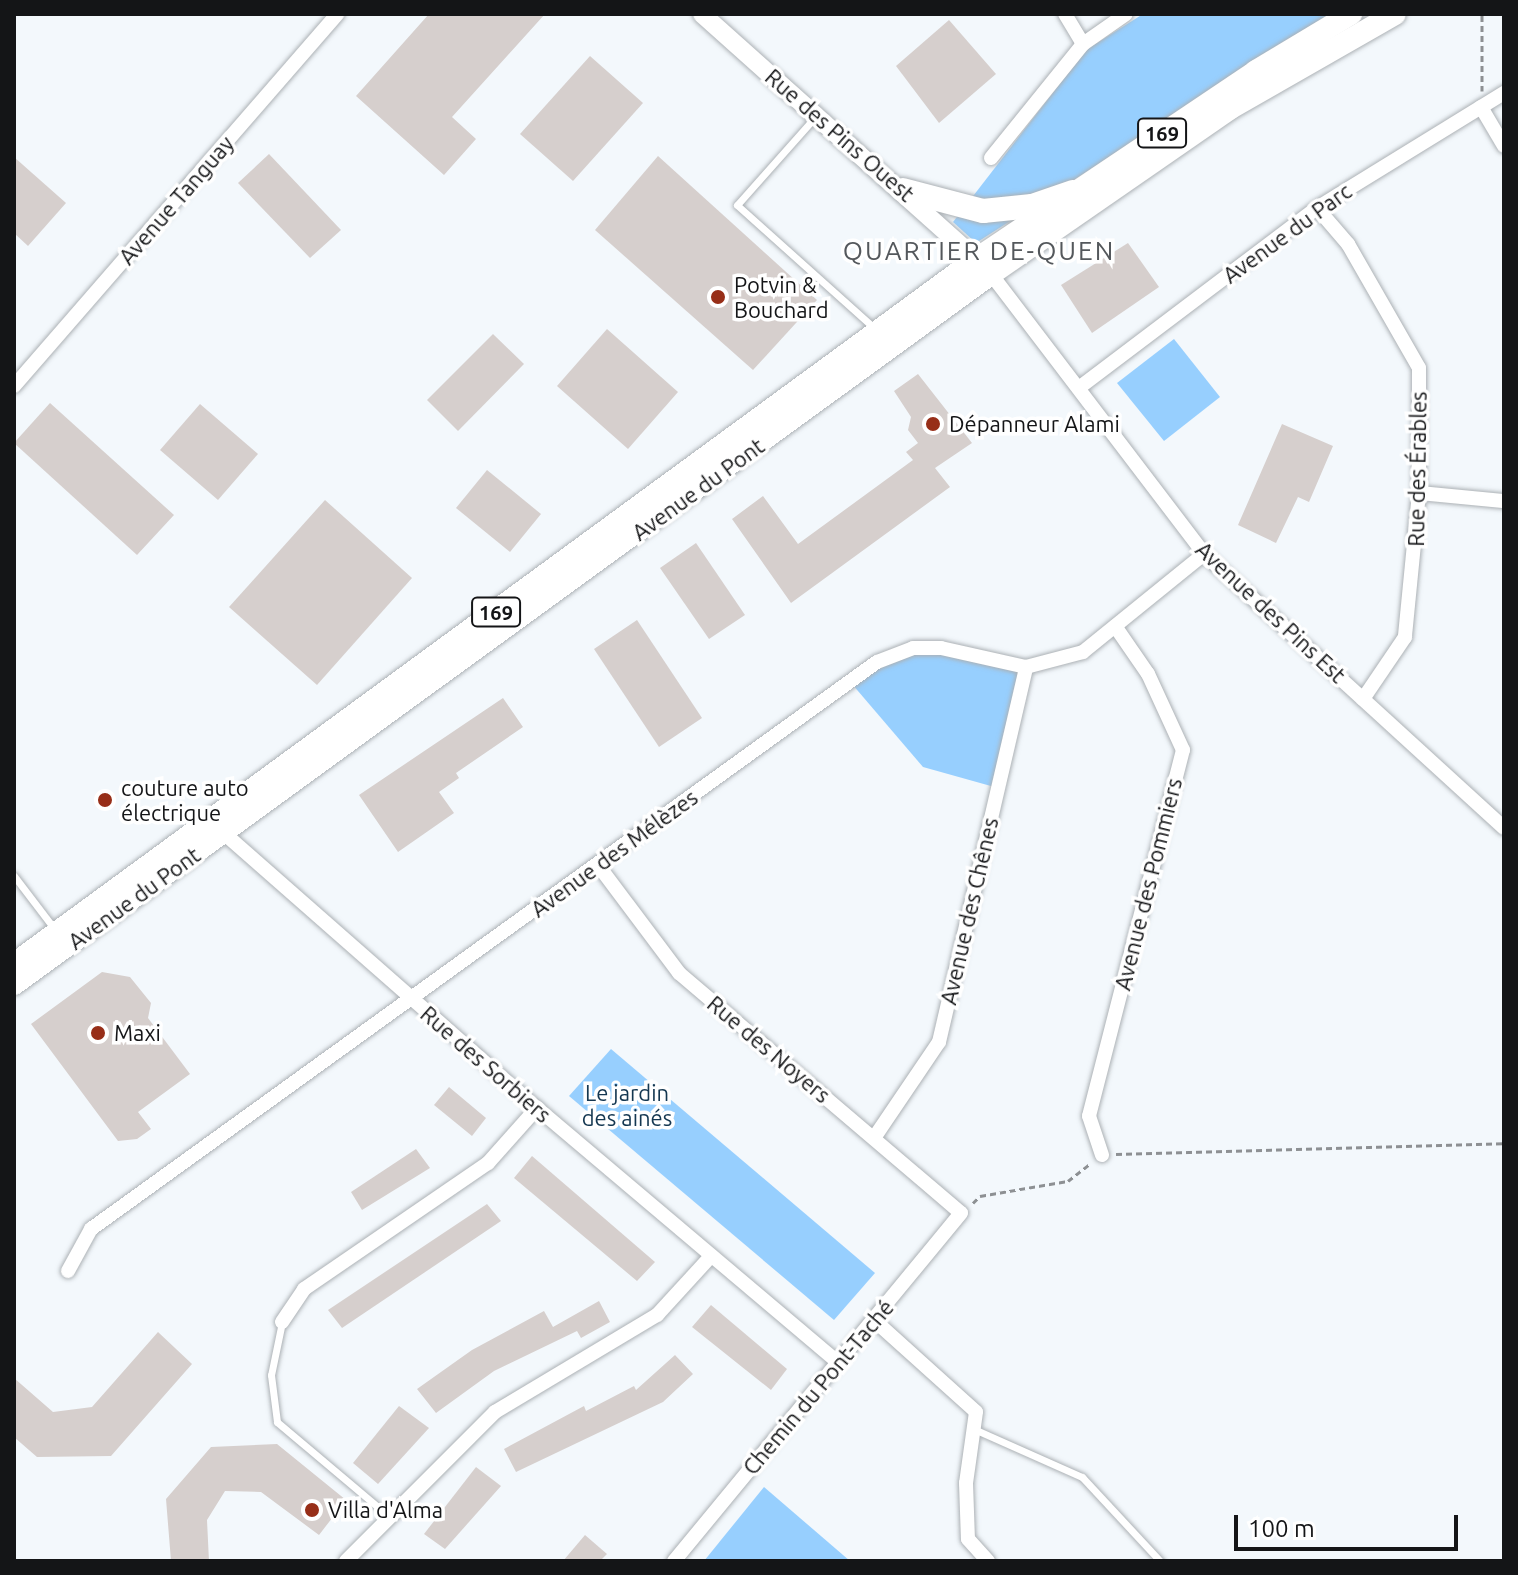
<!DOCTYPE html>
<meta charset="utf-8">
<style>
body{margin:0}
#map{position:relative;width:1518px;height:1575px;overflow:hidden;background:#f3f8fc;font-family:Ubuntu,sans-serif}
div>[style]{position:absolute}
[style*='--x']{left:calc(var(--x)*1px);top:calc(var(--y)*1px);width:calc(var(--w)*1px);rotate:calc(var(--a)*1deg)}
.green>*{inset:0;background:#97cffe}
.building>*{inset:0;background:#d6cfcd}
.path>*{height:3px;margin-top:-1.5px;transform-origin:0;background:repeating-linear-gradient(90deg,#8d9093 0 6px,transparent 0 10px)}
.roads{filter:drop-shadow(0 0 2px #acb1b5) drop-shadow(0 0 2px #acb1b5)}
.lane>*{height:7px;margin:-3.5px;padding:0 3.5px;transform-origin:3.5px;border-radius:3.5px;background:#fff}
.street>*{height:14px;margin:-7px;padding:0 7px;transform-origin:7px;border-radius:7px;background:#fff}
.secondary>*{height:18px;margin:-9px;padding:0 9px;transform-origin:9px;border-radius:9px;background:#fff}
.primary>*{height:22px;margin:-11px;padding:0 11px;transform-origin:11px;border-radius:11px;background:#fff}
.highway>*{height:24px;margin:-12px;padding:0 12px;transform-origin:12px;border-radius:12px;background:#fff}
.dots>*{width:22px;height:22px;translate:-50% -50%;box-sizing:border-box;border:4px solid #fff;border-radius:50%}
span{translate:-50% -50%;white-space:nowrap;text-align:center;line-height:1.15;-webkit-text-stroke:7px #fff;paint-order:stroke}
.shield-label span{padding:2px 6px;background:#fff;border:2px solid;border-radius:6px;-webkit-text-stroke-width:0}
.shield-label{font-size:20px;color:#141517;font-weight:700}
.street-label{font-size:22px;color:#141517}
.poi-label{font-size:22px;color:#141517}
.left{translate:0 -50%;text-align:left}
.park-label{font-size:22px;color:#143751}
.quarter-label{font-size:26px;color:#54585c;letter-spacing:2px}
.frame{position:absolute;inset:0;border:16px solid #141517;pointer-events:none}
.scale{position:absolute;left:1234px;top:1515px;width:224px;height:36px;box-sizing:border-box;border:4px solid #141517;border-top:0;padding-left:10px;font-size:24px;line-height:28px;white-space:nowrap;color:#141517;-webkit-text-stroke:6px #fff;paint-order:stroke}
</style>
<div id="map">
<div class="green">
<i style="clip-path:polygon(1143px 14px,1331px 14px,976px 243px,953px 222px,1086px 50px)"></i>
<i style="clip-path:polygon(1174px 339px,1220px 397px,1164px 441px,1117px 383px)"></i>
<i style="clip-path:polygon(913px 648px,1023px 669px,998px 788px,923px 767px,852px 684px)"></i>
<i style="clip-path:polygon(611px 1049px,875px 1273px,834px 1320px,569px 1096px)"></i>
<i style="clip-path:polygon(764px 1487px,850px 1561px,704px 1561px)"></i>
</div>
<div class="building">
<i style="clip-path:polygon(429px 14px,545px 14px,452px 117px,476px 139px,444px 175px,356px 96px)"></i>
<i style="clip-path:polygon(949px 20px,996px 74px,939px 123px,896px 66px)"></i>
<i style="clip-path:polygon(590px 56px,643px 103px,573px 181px,520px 134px)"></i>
<i style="clip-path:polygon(269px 154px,341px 230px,310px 258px,238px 183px)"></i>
<i style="clip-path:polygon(658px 156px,817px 300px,753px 370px,595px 230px)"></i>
<i style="clip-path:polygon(14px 157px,66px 203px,28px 246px,14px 233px)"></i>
<i style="clip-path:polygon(1128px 243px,1159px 287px,1092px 333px,1061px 285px)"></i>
<i style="clip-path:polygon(607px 329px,678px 392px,628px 449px,557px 386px)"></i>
<i style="clip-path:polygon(493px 334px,524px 364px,458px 431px,427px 400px)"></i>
<i style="clip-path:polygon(918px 374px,972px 443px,935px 468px,950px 487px,791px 603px,732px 519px,763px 496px,798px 544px,913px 460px,906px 452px,918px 443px,908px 430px,911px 417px,894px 391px)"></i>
<i style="clip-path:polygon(50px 403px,174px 515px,137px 555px,14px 443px)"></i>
<i style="clip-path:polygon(200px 404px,258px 454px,218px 500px,160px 450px)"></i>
<i style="clip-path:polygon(1282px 424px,1333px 446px,1309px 502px,1298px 497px,1276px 543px,1238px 525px)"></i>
<i style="clip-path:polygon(487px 470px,541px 514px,510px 552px,456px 508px)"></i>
<i style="clip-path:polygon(325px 500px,412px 578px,317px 685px,229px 607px)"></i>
<i style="clip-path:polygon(696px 543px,745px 615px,709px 639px,660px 568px)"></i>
<i style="clip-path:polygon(637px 620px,702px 718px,659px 747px,594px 649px)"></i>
<i style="clip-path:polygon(503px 698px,523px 727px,456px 773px,459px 778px,439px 792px,454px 813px,398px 852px,359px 795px)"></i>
<i style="clip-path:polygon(102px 972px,130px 977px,151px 1003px,148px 1018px,190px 1074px,138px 1112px,151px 1129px,137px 1139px,118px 1141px,31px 1024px)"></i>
<i style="clip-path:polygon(449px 1087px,486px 1118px,472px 1136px,434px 1105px)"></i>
<i style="clip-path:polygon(416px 1149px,430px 1168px,362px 1210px,351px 1192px)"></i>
<i style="clip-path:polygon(532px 1156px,655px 1262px,637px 1281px,514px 1178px)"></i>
<i style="clip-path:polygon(487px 1204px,501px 1221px,342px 1328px,328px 1310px)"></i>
<i style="clip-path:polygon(599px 1301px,610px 1322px,581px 1338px,577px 1331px,494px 1371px,436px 1413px,417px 1389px,472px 1350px,544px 1311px,553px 1327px)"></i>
<i style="clip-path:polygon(711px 1305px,787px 1369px,771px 1390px,692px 1327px)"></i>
<i style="clip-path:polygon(158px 1332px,192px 1364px,111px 1456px,37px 1457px,14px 1437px,14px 1378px,53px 1412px,92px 1407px)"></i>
<i style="clip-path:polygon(675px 1355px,693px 1374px,663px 1402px,516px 1472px,504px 1449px,584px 1406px,586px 1411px,634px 1386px,636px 1390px)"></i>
<i style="clip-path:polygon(399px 1406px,429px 1428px,378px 1484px,353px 1463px)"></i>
<i style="clip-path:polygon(277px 1444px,346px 1500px,319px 1535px,261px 1492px,225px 1491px,207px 1520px,209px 1561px,171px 1561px,166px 1499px,211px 1447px)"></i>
<i style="clip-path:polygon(476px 1467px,501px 1486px,445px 1549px,424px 1534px)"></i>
<i style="clip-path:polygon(585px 1535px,607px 1554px,600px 1561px,563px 1561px)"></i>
</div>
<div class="path">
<i style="--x:1482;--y:91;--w:77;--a:-90"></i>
<i style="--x:1116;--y:1154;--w:388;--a:-1.6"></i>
<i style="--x:973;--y:1203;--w:10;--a:-45"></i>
<i style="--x:980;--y:1196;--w:89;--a:-9.7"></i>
<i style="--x:1068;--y:1181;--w:29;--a:-38"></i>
</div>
<div class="roads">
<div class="lane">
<i style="--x:816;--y:116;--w:119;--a:131.6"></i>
<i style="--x:737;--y:205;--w:186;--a:41.9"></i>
<i style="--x:14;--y:876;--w:69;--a:52.6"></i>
<i style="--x:282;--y:1322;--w:54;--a:101.7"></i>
<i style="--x:271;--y:1375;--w:47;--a:82.7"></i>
<i style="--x:277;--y:1422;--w:148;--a:40.1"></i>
<i style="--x:974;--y:1429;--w:118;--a:24"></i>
<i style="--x:1082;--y:1477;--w:115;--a:47.1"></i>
</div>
<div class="street">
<i style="--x:1065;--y:14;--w:35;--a:59"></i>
<i style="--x:1481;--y:107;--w:45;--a:59.5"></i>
<i style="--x:991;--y:158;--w:146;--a:-51.1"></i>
<i style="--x:1083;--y:44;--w:52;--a:-34.9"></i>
<i style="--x:1317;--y:208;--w:48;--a:49.3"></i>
<i style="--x:1348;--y:244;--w:143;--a:60.2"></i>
<i style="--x:1419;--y:368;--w:125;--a:90"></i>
<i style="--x:1419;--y:493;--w:145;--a:95.6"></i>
<i style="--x:1405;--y:637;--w:75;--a:124.1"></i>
<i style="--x:991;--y:274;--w:352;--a:52.7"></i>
<i style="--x:1204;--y:554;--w:406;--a:42.4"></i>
<i style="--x:14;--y:386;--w:493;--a:-49"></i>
<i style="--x:1080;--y:387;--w:297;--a:-37.1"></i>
<i style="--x:1317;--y:208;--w:220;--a:-31.6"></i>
<i style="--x:1419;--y:493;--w:85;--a:5.4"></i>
<i style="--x:218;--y:828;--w:424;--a:41.3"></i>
<i style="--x:537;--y:1108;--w:395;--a:40.2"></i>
<i style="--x:598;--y:865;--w:135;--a:53.1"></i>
<i style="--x:679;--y:973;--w:370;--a:40.4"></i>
<i style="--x:961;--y:1213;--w:451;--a:129.5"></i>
<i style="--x:874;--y:1138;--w:116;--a:-55.9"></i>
<i style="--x:939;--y:1042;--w:385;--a:-76.9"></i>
<i style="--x:1102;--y:1155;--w:41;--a:-108.4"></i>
<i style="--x:1089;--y:1116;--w:378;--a:-75.6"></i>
<i style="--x:1183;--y:750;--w:84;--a:-114.7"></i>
<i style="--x:1148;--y:674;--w:58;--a:-124.5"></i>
<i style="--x:68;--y:1271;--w:48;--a:-61.3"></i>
<i style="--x:91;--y:1229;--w:969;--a:-35.81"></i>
<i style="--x:877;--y:662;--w:39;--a:-21"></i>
<i style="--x:913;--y:648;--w:28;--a:0"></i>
<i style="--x:941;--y:648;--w:87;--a:12.6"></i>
<i style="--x:1026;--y:667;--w:59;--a:-14.7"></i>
<i style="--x:1083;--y:652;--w:156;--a:-39"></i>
<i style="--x:874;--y:1320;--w:137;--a:42"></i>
<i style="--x:976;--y:1412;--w:72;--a:98"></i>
<i style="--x:966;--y:1483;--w:56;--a:88"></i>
<i style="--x:968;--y:1539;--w:30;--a:48"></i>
<i style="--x:282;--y:1322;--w:40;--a:-56"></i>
<i style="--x:304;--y:1289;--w:223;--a:-34.4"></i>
<i style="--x:488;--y:1163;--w:74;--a:-48.3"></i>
<i style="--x:346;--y:1561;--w:211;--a:-45"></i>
<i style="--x:495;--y:1412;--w:189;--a:-30.9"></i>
<i style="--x:657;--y:1315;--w:80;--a:-47.5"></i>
</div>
<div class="secondary">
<i style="--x:702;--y:14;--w:381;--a:41.8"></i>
</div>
<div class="primary">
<i style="--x:14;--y:964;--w:1195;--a:-36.22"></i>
<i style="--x:978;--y:258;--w:335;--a:-33.9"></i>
<i style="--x:1256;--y:71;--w:111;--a:-31"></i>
<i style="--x:14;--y:984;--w:1208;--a:-36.01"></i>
<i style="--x:991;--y:274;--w:290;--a:-34.7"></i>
<i style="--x:1229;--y:109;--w:191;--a:-29.8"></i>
</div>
<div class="highway">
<i style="--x:903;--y:190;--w:83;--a:14.7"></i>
<i style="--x:983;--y:211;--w:49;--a:-5.8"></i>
<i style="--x:1032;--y:206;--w:43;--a:-18.9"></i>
</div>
</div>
<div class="dots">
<i style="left:718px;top:297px;background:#972e18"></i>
<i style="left:933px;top:424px;background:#972e18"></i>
<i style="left:105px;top:800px;background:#972e18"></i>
<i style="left:98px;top:1033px;background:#972e18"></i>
<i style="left:312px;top:1510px;background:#972e18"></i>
</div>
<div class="shield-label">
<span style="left:1162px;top:133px">169</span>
<span style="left:496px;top:612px">169</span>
</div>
<div class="street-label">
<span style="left:840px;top:135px;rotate:41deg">Rue des Pins Ouest</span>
<span style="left:176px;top:200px;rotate:-49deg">Avenue Tanguay</span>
<span style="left:1287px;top:233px;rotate:-36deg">Avenue du Parc</span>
<span style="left:1417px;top:469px;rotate:-89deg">Rue des Érables</span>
<span style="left:698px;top:489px;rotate:-36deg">Avenue du Pont</span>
<span style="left:1271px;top:612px;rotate:43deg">Avenue des Pins Est</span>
<span style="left:614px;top:853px;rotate:-36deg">Avenue des Mélèzes</span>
<span style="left:1148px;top:884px;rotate:-76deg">Avenue des Pommiers</span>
<span style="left:134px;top:898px;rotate:-36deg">Avenue du Pont</span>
<span style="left:969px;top:911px;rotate:-77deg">Avenue des Chênes</span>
<span style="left:769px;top:1049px;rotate:40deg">Rue des Noyers</span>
<span style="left:486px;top:1064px;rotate:41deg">Rue des Sorbiers</span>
<span style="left:818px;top:1387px;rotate:-50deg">Chemin du Pont-Taché</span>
</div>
<div class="poi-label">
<span class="left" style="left:734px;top:297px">Potvin &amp;<br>Bouchard</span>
<span class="left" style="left:949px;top:424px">Dépanneur Alami</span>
<span class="left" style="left:121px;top:800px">couture auto<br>électrique</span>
<span class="left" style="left:114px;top:1033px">Maxi</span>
<span class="left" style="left:328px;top:1510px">Villa d'Alma</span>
</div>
<div class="park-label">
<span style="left:627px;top:1105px">Le jardin<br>des ainés</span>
</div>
<div class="quarter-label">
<span style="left:979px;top:251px">QUARTIER DE-QUEN</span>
</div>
<div class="frame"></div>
<div class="scale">100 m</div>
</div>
